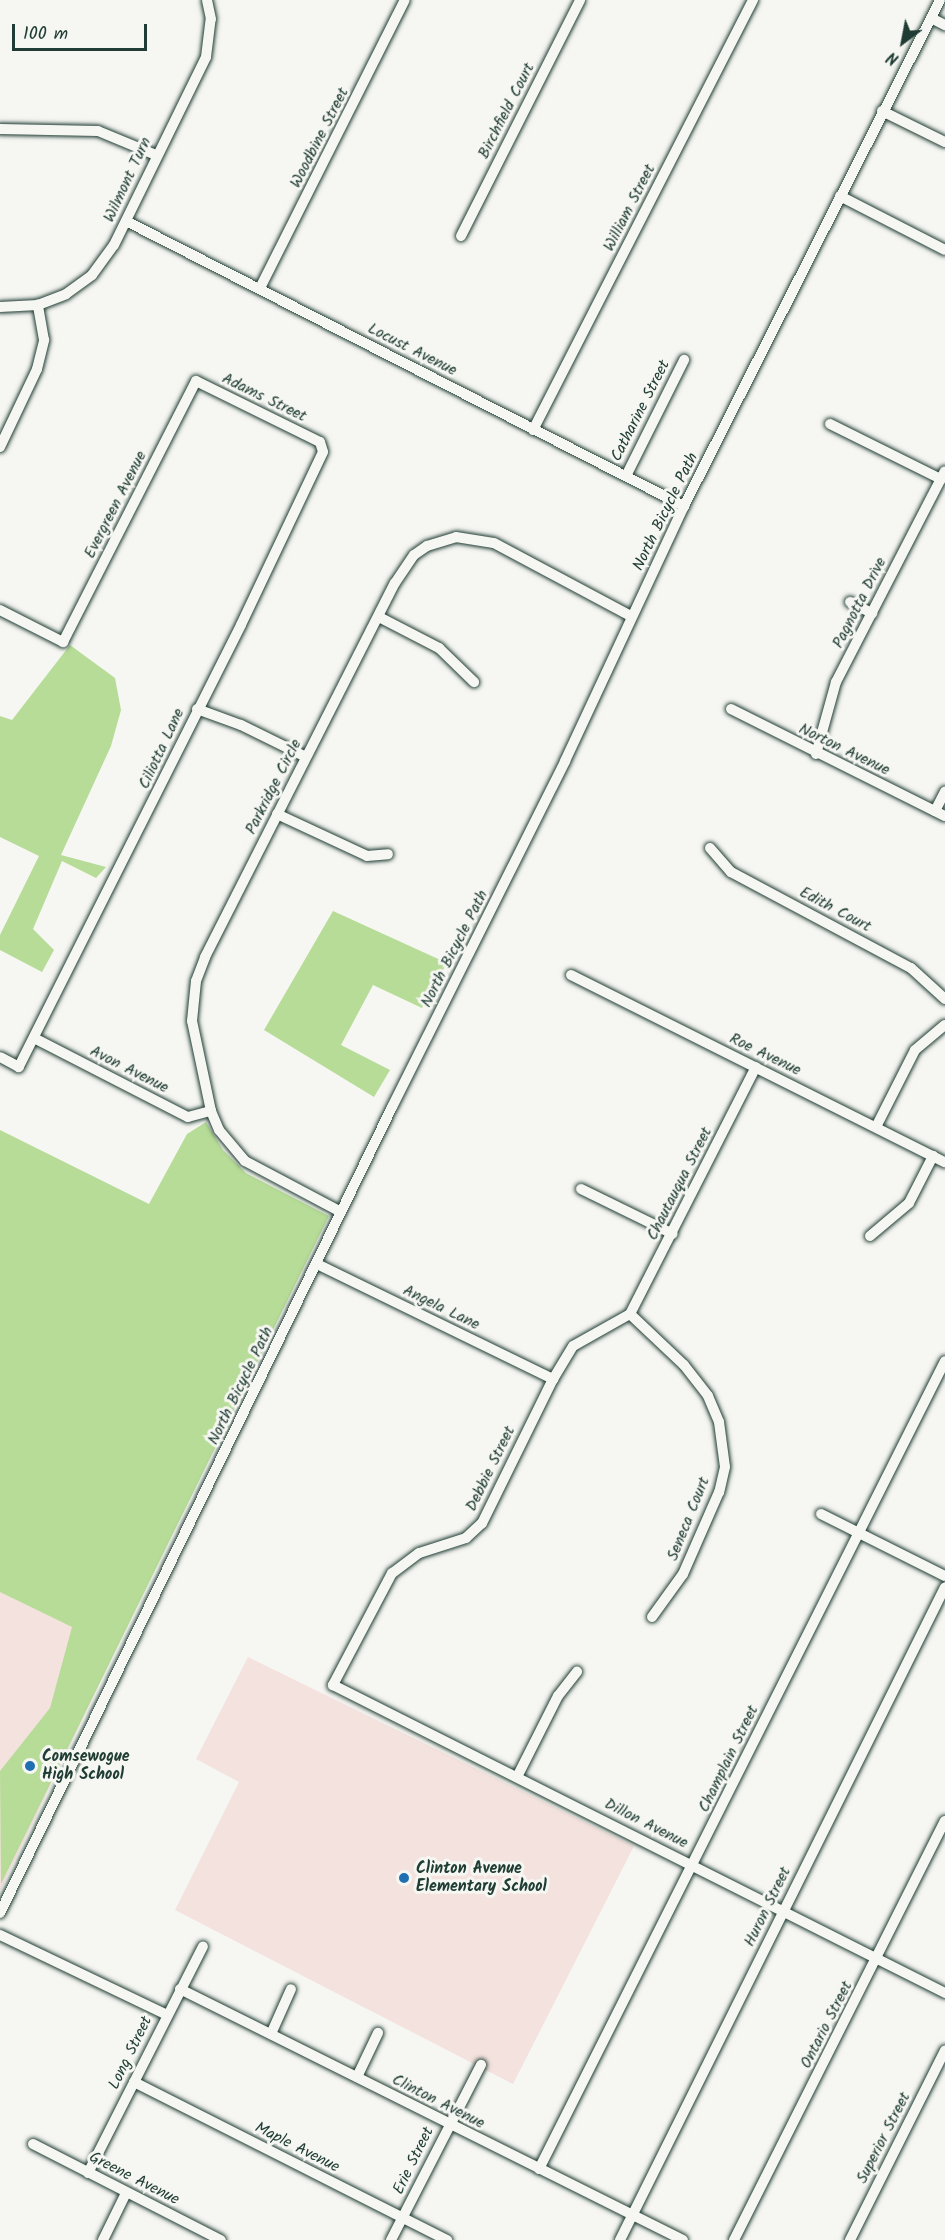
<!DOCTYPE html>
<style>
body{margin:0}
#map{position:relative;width:945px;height:2240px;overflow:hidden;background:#f6f6f2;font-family:Kalam,sans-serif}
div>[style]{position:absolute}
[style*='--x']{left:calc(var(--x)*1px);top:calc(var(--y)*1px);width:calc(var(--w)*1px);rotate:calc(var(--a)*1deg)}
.built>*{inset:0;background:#f4e2de}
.green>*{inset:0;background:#b7dc97}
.roads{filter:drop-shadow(0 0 2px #1f3d34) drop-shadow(0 0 2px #1f3d34)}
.minor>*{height:10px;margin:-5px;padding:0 5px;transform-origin:5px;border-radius:5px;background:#f6f6f2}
.dots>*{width:16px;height:16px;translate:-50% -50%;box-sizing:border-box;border:3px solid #f6f6f2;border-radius:50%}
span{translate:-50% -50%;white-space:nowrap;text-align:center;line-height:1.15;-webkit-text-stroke:6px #f6f6f2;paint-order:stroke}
.street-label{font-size:16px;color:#1f3d34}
.poi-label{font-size:16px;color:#1f3d34;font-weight:700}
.left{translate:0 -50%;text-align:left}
.north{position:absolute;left:873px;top:12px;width:60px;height:60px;-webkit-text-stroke:4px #f6f6f2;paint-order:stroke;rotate:212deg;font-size:16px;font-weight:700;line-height:24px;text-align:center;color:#1f3d34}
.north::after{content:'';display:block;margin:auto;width:21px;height:27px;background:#1f3d34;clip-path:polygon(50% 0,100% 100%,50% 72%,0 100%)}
.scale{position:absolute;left:12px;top:24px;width:135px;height:27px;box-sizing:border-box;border:3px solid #1f3d34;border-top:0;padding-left:8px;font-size:18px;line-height:21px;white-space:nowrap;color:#1f3d34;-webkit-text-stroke:4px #f6f6f2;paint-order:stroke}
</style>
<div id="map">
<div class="built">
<i style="clip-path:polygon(0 1581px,120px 1641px,0 1891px)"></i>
<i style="clip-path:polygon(248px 1657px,634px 1846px,513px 2084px,175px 1910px,239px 1782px,196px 1759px)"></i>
</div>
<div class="green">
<i style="clip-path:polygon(70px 645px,115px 678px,121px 710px,111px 746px,61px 855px,106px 867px,96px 878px,62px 861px,33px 929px,54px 950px,42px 972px,0 950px,0 935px,39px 856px,0 837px,0 716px,12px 720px)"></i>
<i style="clip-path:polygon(333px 911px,447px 963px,422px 1008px,373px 985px,341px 1045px,390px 1070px,374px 1097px,264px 1030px)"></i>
<i style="clip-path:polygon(206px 1122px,223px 1150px,246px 1173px,329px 1216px,1px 1884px,0 1771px,50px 1708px,72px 1627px,0 1592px,0 1130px,149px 1204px,187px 1134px)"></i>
</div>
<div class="roads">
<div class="minor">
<i style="--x:931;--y:18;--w:16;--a:27"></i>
<i style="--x:882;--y:111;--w:70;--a:26.2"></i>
<i style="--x:0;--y:129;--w:98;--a:1.2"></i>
<i style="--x:98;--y:131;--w:63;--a:22.5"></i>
<i style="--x:840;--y:196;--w:118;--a:27.2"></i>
<i style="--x:126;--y:221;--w:627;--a:27.06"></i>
<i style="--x:461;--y:236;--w:264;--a:-63.2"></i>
<i style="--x:260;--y:288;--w:322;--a:-63.3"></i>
<i style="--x:0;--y:307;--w:38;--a:-3"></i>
<i style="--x:38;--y:305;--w:30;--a:-21"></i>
<i style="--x:66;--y:294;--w:32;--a:-36"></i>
<i style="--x:92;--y:275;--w:37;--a:-54"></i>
<i style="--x:114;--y:245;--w:209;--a:-63.9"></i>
<i style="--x:206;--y:57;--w:38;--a:-83"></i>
<i style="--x:211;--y:19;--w:19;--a:-102"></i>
<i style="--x:830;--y:424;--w:124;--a:26.4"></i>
<i style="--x:533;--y:430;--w:483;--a:-62.9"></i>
<i style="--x:0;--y:447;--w:86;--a:-64.6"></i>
<i style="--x:37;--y:369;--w:30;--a:-76"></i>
<i style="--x:44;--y:340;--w:36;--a:-100"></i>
<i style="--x:626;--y:476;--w:130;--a:-63.4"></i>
<i style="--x:850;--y:602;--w:25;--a:27"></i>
<i style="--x:0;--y:610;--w:71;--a:26.9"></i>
<i style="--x:63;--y:642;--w:293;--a:-63"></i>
<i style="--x:196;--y:381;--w:138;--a:26.2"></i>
<i style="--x:320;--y:442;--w:10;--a:73"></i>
<i style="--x:323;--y:452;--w:191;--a:115.4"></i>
<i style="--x:241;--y:625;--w:495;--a:116.7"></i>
<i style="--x:19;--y:1067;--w:21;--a:-152"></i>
<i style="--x:379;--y:617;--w:68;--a:27.3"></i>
<i style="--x:439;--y:648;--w:49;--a:44.2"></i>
<i style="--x:197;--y:709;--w:47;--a:20"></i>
<i style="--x:241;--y:725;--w:72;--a:26.2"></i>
<i style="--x:731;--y:709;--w:239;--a:26.6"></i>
<i style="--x:816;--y:754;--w:75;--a:-74.5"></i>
<i style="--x:836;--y:682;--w:237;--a:-62.7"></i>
<i style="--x:935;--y:811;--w:22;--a:-63"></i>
<i style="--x:277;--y:814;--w:99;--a:25"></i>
<i style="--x:367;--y:856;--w:21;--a:-5"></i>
<i style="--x:710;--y:848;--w:32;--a:49"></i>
<i style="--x:731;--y:872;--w:204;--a:28.1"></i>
<i style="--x:911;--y:968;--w:46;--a:42.4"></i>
<i style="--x:571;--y:975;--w:418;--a:26.6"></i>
<i style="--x:34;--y:1038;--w:173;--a:27.2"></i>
<i style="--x:188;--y:1117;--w:24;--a:-15"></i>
<i style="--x:876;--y:1127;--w:86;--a:-63.1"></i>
<i style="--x:915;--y:1050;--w:39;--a:-40"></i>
<i style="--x:581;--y:1189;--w:102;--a:26.1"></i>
<i style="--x:341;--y:1212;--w:109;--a:-152"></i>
<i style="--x:245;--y:1161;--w:40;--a:-130"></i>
<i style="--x:219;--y:1130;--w:21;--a:-113"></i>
<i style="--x:211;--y:1111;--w:92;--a:-101.9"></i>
<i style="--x:192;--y:1021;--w:40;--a:-84.3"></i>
<i style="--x:196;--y:981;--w:26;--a:-69"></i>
<i style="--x:205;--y:957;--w:419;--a:-63.1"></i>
<i style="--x:395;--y:583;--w:34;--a:-56"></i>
<i style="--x:414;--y:555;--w:16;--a:-35"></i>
<i style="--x:427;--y:546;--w:30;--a:-17"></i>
<i style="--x:456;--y:537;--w:38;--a:9"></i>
<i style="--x:494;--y:543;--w:155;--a:28.1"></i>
<i style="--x:870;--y:1236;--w:51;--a:-40.2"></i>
<i style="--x:909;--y:1203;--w:53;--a:-62.9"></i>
<i style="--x:317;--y:1264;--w:263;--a:26"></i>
<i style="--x:630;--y:1314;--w:65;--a:150.7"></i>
<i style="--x:573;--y:1346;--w:39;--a:121"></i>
<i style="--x:553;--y:1379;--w:161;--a:116.2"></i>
<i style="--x:482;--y:1523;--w:22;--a:137"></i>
<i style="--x:466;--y:1538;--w:49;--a:162.3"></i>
<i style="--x:419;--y:1553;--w:34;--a:143"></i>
<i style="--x:392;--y:1573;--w:127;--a:117.8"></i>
<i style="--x:333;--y:1685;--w:685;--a:26.71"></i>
<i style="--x:630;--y:1314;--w:74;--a:43.4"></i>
<i style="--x:684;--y:1365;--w:39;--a:52"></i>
<i style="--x:708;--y:1396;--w:28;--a:67"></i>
<i style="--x:719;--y:1422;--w:45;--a:82.4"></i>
<i style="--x:725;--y:1467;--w:26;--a:103"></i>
<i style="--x:719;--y:1492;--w:90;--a:113.7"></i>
<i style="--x:683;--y:1574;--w:53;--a:125.8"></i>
<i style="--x:630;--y:1314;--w:277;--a:-63"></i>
<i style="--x:821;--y:1514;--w:139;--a:26.6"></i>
<i style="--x:517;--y:1777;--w:91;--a:-63.2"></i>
<i style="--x:558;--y:1696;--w:31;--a:-52"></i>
<i style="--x:0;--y:1913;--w:896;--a:-64.06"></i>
<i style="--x:392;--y:1107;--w:387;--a:-63.4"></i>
<i style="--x:565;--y:761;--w:281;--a:-65"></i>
<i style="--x:684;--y:506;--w:567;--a:-63.16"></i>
<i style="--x:0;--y:1935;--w:185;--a:25.6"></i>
<i style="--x:180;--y:1989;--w:562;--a:26.52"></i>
<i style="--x:271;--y:2034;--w:49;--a:-66"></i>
<i style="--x:357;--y:2077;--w:49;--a:-64.5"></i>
<i style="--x:134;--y:2082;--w:351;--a:26.8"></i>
<i style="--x:33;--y:2144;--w:211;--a:27.1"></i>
<i style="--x:539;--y:2169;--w:904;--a:-63.32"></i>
<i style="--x:88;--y:2173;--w:254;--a:-63.1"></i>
<i style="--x:103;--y:2240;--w:52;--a:-63.9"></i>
<i style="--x:391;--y:2240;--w:197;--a:-62.8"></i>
<i style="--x:620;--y:2240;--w:729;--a:-63.54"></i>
<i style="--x:734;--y:2240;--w:469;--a:-63.3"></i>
<i style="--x:850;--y:2240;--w:212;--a:-63.4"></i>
</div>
</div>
<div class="dots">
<i style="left:30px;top:1766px;background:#1f6fb2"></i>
<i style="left:404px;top:1878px;background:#1f6fb2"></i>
</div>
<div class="street-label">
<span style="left:507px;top:111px;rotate:-63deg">Birchfield Court</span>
<span style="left:320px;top:138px;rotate:-63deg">Woodbine Street</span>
<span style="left:128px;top:180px;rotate:-65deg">Wilmont Turn</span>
<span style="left:630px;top:208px;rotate:-63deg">William Street</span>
<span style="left:412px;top:350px;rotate:27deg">Locust Avenue</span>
<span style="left:264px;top:398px;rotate:26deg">Adams Street</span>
<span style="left:641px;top:411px;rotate:-63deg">Catharine Street</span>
<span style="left:116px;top:505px;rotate:-63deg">Evergreen Avenue</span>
<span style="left:666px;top:512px;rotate:-64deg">North Bicycle Path</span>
<span style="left:860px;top:603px;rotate:-63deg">Pagnotta Drive</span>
<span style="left:162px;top:749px;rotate:-65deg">Ciliotta Lane</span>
<span style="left:844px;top:750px;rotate:26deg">Norton Avenue</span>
<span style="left:274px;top:787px;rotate:-63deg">Parkridge Circle</span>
<span style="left:835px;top:910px;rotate:28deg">Edith Court</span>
<span style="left:455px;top:949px;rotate:-63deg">North Bicycle Path</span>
<span style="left:765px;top:1055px;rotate:26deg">Roe Avenue</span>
<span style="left:129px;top:1070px;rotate:27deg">Avon Avenue</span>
<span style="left:680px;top:1184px;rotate:-63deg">Chautauqua Street</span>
<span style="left:441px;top:1308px;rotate:26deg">Angela Lane</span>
<span style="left:241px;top:1386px;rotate:-64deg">North Bicycle Path</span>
<span style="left:491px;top:1469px;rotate:-64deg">Debbie Street</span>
<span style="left:689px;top:1519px;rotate:-68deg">Seneca Court</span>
<span style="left:729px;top:1759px;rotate:-64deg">Champlain Street</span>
<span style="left:646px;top:1824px;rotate:27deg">Dillon Avenue</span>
<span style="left:768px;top:1907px;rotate:-64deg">Huron Street</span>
<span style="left:827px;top:2025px;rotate:-63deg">Ontario Street</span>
<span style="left:131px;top:2053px;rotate:-64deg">Long Street</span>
<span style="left:438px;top:2102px;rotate:27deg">Clinton Avenue</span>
<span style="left:884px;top:2138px;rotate:-63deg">Superior Street</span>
<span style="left:297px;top:2148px;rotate:27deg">Maple Avenue</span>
<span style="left:414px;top:2161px;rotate:-64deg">Erie Street</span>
<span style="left:134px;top:2179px;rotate:27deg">Greene Avenue</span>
</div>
<div class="poi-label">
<span class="left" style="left:42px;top:1766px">Comsewogue<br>High School</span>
<span class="left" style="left:416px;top:1878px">Clinton Avenue<br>Elementary School</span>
</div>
<div class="north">N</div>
<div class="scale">100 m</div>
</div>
